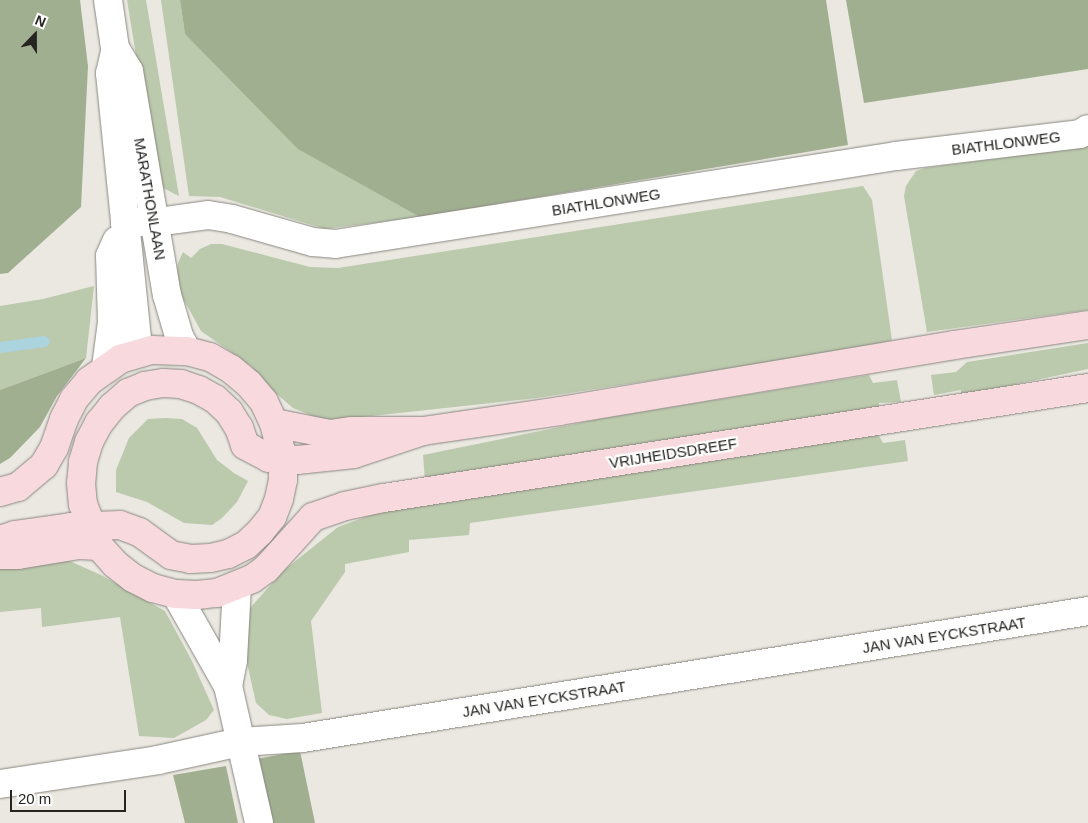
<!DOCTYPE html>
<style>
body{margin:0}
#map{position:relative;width:1088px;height:823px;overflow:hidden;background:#eae8e1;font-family:Arial,sans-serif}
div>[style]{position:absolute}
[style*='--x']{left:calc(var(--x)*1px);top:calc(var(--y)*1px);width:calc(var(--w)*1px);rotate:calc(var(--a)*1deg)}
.green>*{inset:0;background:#bbc9ac}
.forest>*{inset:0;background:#a1af91}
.stream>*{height:11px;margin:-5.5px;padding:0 5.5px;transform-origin:5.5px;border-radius:5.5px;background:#abd4df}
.roads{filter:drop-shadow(0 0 1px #898780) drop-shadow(0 0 1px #898780)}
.street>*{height:28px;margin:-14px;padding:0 14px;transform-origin:14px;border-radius:14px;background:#fff}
.secondary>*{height:28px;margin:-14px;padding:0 14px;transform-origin:14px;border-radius:14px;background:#f8d9dd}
span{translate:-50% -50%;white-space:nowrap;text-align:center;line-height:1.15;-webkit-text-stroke:4.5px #fff;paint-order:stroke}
.street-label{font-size:15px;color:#252522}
.north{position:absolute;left:10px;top:10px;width:50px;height:50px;-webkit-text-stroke:4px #fff;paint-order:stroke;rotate:22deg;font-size:14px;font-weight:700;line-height:20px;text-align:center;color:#252522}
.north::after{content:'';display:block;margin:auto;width:18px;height:22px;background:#252522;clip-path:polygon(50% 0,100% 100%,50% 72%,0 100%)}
.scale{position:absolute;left:10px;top:790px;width:116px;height:22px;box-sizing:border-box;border:2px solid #252522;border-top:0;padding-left:6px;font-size:15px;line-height:18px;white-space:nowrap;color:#252522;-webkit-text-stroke:4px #fff;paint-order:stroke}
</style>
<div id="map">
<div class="green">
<i style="clip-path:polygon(127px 0,146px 0,179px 196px,163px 188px,155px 172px)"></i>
<i style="clip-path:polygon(161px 0,180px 0,185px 34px,420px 217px,325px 229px,220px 197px,189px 196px)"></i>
<i style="clip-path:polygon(1088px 146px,1088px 310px,927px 332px,904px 196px,906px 186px,916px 171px,925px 168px)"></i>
<i style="clip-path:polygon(863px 186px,872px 200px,892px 340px,867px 347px,537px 398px,325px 421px,293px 408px,273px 391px,251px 366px,201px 331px,180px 293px,177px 278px,178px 263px,183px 252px,191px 258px,200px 249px,211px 244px,222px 244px,310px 267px,338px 268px)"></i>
<i style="clip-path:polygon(94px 286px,86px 358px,0 390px,0 306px,43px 299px)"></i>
<i style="clip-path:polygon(1088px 343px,1088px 369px,961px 396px,961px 390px,934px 395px,931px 375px,956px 372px,967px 362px)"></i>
<i style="clip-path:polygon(869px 375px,873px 383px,897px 380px,901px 402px,879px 403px,879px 411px,425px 481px,423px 455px,604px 418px)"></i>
<i style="clip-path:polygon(165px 418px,182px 419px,197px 428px,217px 460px,234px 473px,248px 481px,237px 502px,222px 518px,212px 525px,184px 523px,147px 502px,116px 492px,116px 470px,129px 438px,148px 419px)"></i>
<i style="clip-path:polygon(878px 434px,883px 443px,905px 440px,908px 461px,470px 523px,469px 535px,409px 540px,409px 552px,345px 564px,345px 572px,311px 621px,322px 713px,287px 719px,269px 715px,256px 703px,245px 654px,250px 608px,283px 571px,338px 527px,390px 508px)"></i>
<i style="clip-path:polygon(65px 559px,101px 575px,165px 611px,191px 659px,214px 710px,206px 720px,174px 738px,139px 736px,120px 617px,42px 627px,41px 608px,0 612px,0 567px)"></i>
</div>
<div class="forest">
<i style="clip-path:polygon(0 0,80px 0,88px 66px,81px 207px,8px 273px,0 274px)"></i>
<i style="clip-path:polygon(180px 0,826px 0,848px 145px,420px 217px,298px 149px,185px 34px)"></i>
<i style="clip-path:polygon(846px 0,1088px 0,1088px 69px,864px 103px)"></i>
<i style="clip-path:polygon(86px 358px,57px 396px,40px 427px,10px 458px,0 464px,0 390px)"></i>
<i style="clip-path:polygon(300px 751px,315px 823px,271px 823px,256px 759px)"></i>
<i style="clip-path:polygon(226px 766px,238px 823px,185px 823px,173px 775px)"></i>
</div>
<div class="stream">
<i style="--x:0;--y:347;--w:44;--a:-7.8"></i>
</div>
<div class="roads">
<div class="street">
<i style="--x:108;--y:0;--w:49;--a:81.7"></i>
<i style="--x:115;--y:48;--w:27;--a:59"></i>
<i style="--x:129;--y:71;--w:227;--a:80.4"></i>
<i style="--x:167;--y:295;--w:43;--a:73.7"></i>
<i style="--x:179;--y:336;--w:17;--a:62"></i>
<i style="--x:115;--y:52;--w:22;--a:103"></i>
<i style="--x:110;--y:73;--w:268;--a:84.2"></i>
<i style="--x:137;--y:340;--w:14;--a:98"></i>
<i style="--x:125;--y:223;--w:39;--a:-3"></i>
<i style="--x:164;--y:221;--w:44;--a:-7.8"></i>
<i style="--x:208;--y:215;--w:24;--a:9"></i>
<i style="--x:232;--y:219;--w:84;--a:15.9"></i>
<i style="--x:313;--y:242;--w:22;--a:5"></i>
<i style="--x:335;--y:244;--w:568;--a:-8.91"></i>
<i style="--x:896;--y:156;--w:185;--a:-6.8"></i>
<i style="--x:1080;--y:134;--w:9;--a:-32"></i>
<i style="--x:106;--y:367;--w:45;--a:-82.4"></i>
<i style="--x:112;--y:322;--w:66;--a:-91.7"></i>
<i style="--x:110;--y:256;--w:17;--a:-66"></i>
<i style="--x:176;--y:594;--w:106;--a:60.5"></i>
<i style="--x:228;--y:686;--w:140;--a:77.2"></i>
<i style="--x:228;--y:686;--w:26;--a:-79"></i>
<i style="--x:233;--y:660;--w:74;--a:-86.9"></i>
<i style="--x:0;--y:784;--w:160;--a:-8.6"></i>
<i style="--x:158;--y:760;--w:84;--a:-12.4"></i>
<i style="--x:240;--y:742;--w:63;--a:-3.6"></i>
<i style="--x:303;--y:738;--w:795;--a:-9.19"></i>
</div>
<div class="secondary">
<i style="--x:274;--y:423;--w:57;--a:11.1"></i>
<i style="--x:330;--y:434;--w:22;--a:-8"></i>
<i style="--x:352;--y:431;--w:71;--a:0"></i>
<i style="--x:423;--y:431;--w:138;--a:-8.3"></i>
<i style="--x:560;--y:411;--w:399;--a:-9.5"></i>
<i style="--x:954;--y:345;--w:135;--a:-8.5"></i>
<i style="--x:423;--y:431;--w:73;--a:161.6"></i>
<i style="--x:354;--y:454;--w:57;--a:174"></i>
<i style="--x:297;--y:460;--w:28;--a:-176"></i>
<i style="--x:269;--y:458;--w:27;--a:-152"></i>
<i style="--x:245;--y:445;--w:18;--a:-109"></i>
<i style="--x:239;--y:428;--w:19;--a:-122"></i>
<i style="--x:229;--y:412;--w:19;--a:-137"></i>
<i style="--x:215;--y:399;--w:18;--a:-151"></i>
<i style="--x:199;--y:390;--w:19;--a:-162"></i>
<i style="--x:181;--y:384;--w:18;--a:-177"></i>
<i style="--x:163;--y:383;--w:18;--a:171"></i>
<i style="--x:145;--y:386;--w:18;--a:158"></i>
<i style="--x:128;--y:393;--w:21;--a:139"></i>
<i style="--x:112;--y:407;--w:21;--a:129"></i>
<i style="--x:99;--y:423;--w:21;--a:118"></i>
<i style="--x:89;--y:442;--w:21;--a:107"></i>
<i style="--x:83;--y:462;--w:21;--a:95"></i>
<i style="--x:81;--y:483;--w:21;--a:85"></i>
<i style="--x:83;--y:504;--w:45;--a:69.1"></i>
<i style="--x:99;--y:546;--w:24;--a:48"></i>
<i style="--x:115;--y:564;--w:23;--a:38"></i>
<i style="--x:133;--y:578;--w:22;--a:27"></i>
<i style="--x:153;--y:588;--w:24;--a:15"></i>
<i style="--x:176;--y:594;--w:21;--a:3"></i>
<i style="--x:197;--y:595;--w:20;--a:-6"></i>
<i style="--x:217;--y:593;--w:38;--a:-22"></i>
<i style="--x:252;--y:579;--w:17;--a:-36"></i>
<i style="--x:266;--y:569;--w:70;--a:-47.9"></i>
<i style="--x:313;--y:517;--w:34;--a:-19"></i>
<i style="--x:345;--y:506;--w:40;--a:-12"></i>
<i style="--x:384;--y:498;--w:713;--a:-8.88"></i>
<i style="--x:0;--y:492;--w:19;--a:-16"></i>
<i style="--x:18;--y:487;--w:34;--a:-40"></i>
<i style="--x:44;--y:465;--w:20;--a:-60"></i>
<i style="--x:54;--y:448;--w:31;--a:-71"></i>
<i style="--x:64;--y:419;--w:22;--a:-63"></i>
<i style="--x:74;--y:399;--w:23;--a:-50"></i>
<i style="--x:89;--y:381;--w:38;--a:-35"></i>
<i style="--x:120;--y:359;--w:33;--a:-16"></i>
<i style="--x:152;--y:350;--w:35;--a:2"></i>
<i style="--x:187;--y:351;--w:24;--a:15"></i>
<i style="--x:210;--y:357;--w:24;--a:30"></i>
<i style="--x:231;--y:369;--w:23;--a:40"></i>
<i style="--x:249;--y:384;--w:23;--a:50"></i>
<i style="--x:264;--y:402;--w:23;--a:65"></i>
<i style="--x:274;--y:423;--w:38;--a:76"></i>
<i style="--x:283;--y:460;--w:20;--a:90"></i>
<i style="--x:283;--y:480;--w:19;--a:102"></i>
<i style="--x:279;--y:499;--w:19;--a:111"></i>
<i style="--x:272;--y:517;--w:19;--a:129"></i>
<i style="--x:260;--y:532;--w:19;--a:137"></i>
<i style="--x:246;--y:545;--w:20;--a:153"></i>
<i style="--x:228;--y:554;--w:18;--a:167"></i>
<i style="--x:210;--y:558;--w:19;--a:177"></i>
<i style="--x:191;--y:559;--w:20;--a:-169"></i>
<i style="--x:171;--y:555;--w:39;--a:-144"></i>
<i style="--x:139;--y:532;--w:20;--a:-160"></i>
<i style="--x:120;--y:525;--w:49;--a:177.7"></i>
<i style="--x:71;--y:527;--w:57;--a:171.9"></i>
<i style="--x:15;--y:535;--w:16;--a:162"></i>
<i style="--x:0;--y:555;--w:18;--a:0"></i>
<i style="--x:18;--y:555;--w:62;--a:-9.3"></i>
<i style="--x:79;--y:545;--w:20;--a:3"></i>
</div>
</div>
<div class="street-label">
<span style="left:1006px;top:143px;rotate:-7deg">BIATHLONWEG</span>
<span style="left:150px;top:199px;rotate:80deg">MARATHONLAAN</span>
<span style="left:606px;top:202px;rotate:-9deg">BIATHLONWEG</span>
<span style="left:673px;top:453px;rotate:-9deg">VRIJHEIDSDREEF</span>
<span style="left:944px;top:635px;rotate:-9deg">JAN VAN EYCKSTRAAT</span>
<span style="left:544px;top:699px;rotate:-9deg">JAN VAN EYCKSTRAAT</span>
</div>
<div class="north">N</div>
<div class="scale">20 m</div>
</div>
